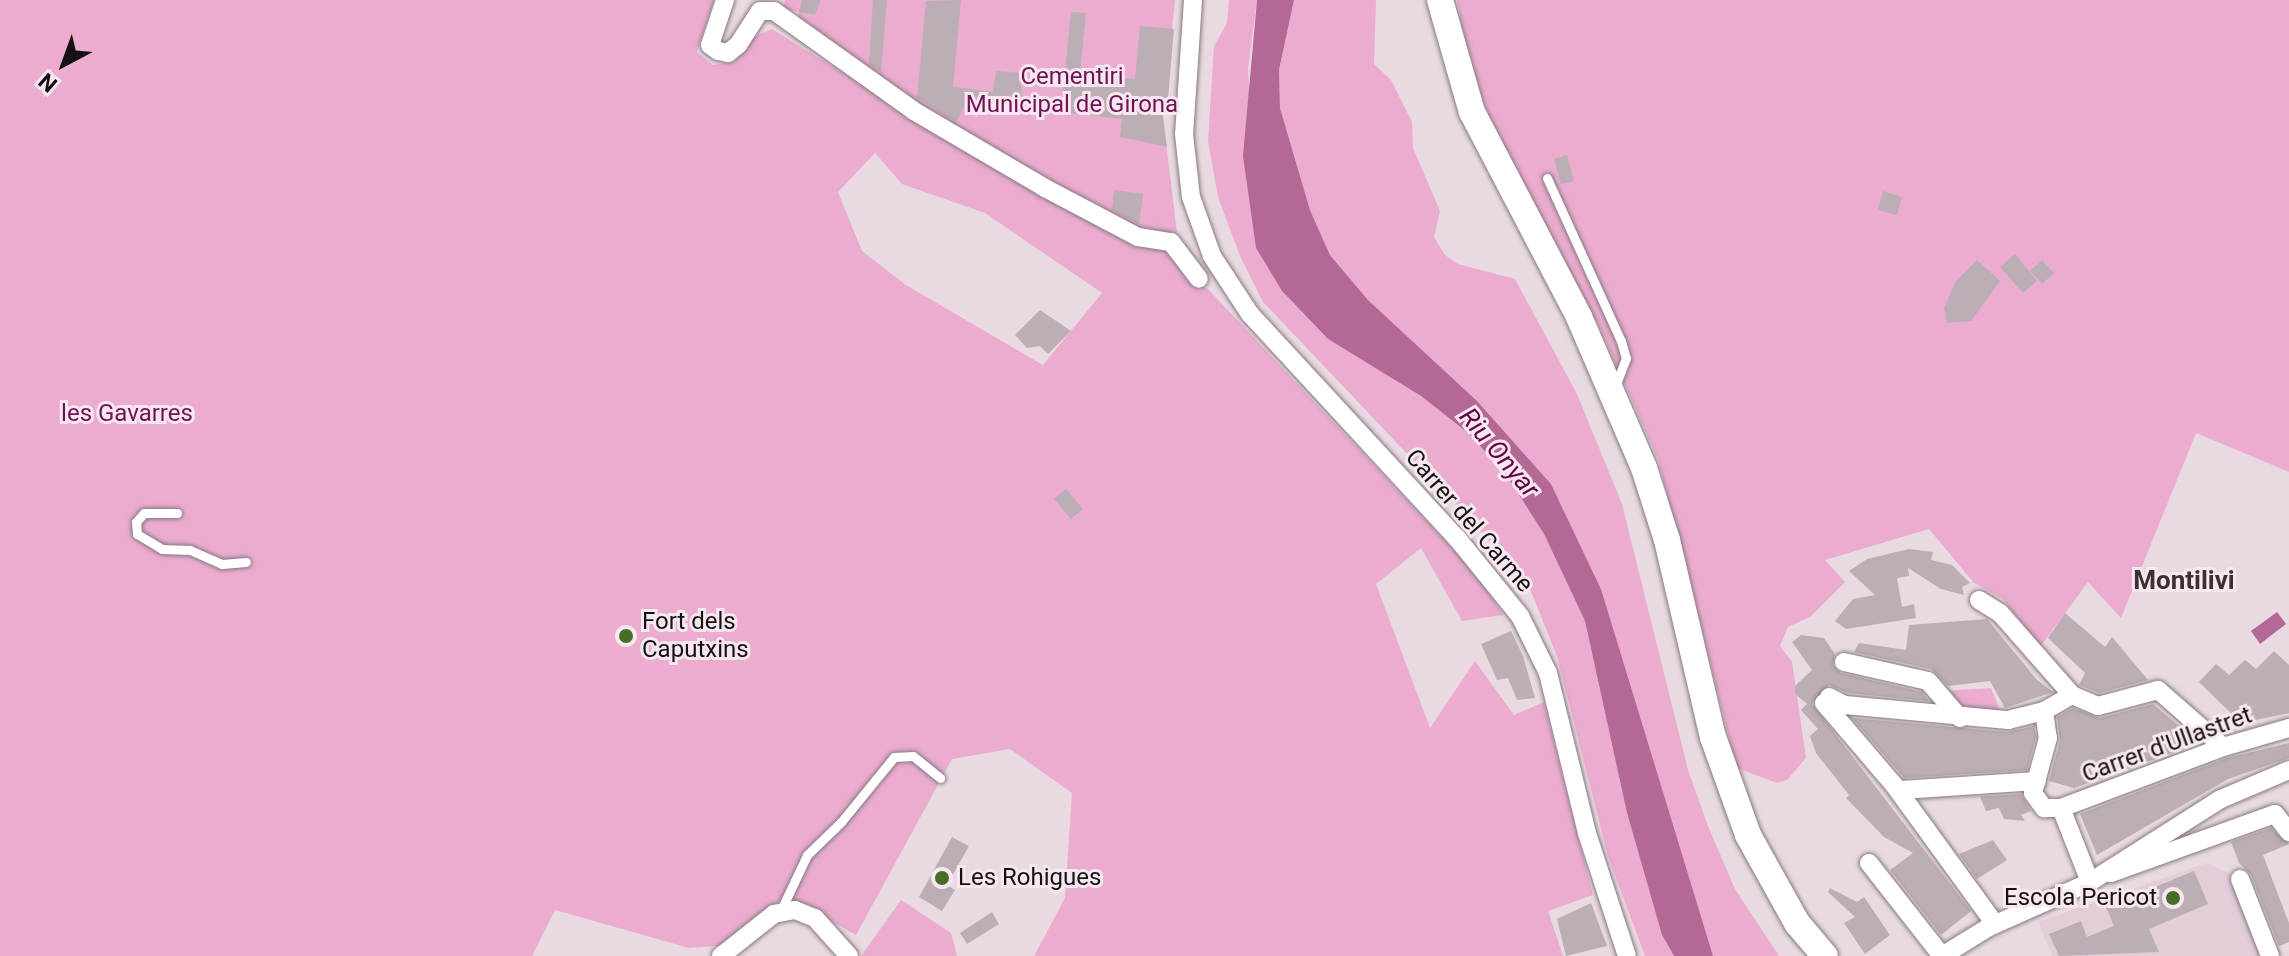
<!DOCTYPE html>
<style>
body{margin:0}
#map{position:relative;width:2289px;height:956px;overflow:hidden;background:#e9dae2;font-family:Roboto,sans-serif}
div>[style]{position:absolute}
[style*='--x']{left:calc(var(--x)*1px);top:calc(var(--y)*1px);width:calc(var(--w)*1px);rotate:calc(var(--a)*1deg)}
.built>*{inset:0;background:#e3cdd9}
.green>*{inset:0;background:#ebacd0}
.water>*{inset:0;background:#b46896}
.building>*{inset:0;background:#bcaeb6}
.roads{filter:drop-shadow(0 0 2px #877a81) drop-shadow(0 0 2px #877a81)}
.lane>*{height:9px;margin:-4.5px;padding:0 4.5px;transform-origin:4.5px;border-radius:4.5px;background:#fff}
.street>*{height:18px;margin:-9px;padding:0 9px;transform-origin:9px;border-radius:9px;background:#fff}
.secondary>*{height:26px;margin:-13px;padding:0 13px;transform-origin:13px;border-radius:13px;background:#fff}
.dots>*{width:22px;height:22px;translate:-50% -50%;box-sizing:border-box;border:4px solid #f7e7f0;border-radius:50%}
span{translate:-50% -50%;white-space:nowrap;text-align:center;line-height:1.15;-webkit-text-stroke:6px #f7e7f0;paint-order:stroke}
.park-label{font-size:24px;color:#711254}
.street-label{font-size:24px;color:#161214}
.poi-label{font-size:24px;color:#161214}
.left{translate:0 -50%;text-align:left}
.right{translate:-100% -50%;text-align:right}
.water-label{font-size:26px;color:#640049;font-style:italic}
.neighbourhood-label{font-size:26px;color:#3c3037;font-weight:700}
.north{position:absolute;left:24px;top:24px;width:80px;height:80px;-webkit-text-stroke:6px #f7e7f0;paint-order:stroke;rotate:221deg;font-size:22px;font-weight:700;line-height:32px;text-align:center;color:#161214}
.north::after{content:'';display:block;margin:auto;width:28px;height:36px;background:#161214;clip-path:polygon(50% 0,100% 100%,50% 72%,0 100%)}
</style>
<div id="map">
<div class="built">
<i style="clip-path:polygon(2207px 863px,2230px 874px,2262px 956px,2052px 956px,2038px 922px)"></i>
</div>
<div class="green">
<i style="clip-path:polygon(evenodd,0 0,714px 0,697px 52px,713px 65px,734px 62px,755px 36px,772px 29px,1017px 181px,1169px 246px,1198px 284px,1208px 289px,1479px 577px,1503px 615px,1462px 621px,1421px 548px,1376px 584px,1430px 728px,1475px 661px,1514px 715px,1544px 702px,1593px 895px,1548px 911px,1563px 956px,1034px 956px,1065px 898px,1072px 793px,1010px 749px,952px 759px,856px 935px,800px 903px,778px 901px,728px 945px,689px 948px,555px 910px,532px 956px,0 956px,0 0,875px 153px,902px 184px,985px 213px,1102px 293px,1043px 365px,906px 285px,862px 251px,838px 192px,875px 153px)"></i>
<i style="clip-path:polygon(785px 0,1175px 0,1163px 117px,1177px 233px,1138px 232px,915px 107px,798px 20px,799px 12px,783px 8px)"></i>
<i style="clip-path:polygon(1229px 0,1257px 0,1248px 68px,1256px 248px,1282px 291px,1328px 339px,1421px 396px,1468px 433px,1505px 473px,1544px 534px,1585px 621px,1627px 813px,1662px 935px,1674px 956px,1645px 956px,1608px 856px,1557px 656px,1526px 579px,1263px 302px,1240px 256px,1218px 197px,1208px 141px,1214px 46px,1227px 23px)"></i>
<i style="clip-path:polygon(1294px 0,1376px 0,1374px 64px,1391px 80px,1412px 122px,1413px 148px,1440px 211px,1434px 237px,1445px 255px,1458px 264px,1515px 279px,1577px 394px,1622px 504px,1688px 770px,1708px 826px,1735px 889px,1779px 956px,1713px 956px,1708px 948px,1601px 589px,1551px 484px,1477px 401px,1368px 300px,1330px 255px,1310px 210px,1280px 108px,1279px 70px)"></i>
<i style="clip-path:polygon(1457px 0,2289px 0,2289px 472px,2196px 433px,2121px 618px,2088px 582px,2040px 647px,2003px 599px,1974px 583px,1929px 529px,1825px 560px,1845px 582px,1810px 617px,1788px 627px,1780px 646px,1792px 662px,1806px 758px,1787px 780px,1777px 783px,1737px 768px,1658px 459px,1601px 330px,1491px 120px,1470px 67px)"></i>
<i style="clip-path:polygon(1991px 688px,2003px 718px,1960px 717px,1943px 691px)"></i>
<i style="clip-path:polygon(901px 900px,951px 933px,957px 956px,861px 956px)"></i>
</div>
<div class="water">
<i style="clip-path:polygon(1257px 0,1294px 0,1279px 70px,1280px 108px,1310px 210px,1330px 255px,1368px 300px,1477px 401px,1551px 484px,1601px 589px,1713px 956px,1674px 956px,1662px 935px,1627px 813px,1585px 621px,1544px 534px,1505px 473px,1468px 433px,1421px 396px,1328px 339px,1282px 291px,1256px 248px,1243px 156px)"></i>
<i style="clip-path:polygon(2277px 612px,2286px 624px,2260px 644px,2251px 631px)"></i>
</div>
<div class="building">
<i style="clip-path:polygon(802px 0,821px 0,815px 15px,799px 12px)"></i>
<i style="clip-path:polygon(873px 0,887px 0,881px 72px,869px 64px)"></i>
<i style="clip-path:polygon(961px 0,953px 87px,993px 92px,996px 71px,1020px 73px,1022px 95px,1018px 108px,967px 102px,956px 122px,917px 98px,926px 1px)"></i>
<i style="clip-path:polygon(1071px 12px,1086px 13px,1080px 73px,1135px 79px,1140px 26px,1174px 29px,1167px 110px,1162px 109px,1167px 147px,1120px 137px,1122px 119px,1061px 112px)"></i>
<i style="clip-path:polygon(1567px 155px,1574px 181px,1561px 184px,1554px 159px)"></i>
<i style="clip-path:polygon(1114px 190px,1143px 194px,1139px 224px,1112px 210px)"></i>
<i style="clip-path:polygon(1883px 191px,1902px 197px,1897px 215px,1878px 210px)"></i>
<i style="clip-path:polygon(2015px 254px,2037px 281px,2023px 293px,2000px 267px)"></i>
<i style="clip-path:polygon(1977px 260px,2000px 281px,1971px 321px,1947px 323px,1944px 308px,1956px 281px)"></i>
<i style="clip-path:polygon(2042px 260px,2054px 273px,2042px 284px,2030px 271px)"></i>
<i style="clip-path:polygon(1040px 310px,1071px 331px,1048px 354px,1040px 346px,1027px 348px,1015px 335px)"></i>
<i style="clip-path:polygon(1066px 489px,1083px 509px,1071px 519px,1054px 499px)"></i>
<i style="clip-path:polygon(1909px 549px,1933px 552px,1931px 560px,1952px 565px,1970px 583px,1962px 587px,1964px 595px,1941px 589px,1908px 568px,1909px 576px,1897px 578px,1902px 607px,1914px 604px,1916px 618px,1846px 629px,1835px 621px,1853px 599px,1875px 595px,1849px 571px,1867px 559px)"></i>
<i style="clip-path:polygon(2065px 613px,2105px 647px,2112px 637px,2148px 680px,2099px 693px,2079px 685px,2085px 673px,2048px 638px)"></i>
<i style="clip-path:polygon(1987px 619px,2037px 680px,2053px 692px,2005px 708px,1990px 681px,1948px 686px,1931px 669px,1854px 652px,1859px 643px,1906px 650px,1909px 625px)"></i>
<i style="clip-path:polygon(1511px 631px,1523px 656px,1535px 698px,1517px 700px,1508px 678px,1497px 680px,1481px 644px)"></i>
<i style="clip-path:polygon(1801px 635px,1824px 638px,1835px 654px,1833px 666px,1841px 673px,1922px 692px,1929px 701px,1848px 693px,1829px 685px,1812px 704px,1971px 911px,1941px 935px,1890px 870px,1913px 853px,1884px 837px,1846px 798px,1849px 795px,1816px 753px,1810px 736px,1818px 729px,1801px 710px,1807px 704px,1795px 694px,1795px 686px,1812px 670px,1792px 642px)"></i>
<i style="clip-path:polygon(2274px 651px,2289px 665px,2289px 713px,2241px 723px,2199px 682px,2216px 664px,2229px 675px,2245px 660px,2256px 669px)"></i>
<i style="clip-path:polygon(2153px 704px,2191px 736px,2186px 748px,2074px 788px,2049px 781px,2060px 741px,2057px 717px,2073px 708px,2100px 718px)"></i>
<i style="clip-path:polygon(1852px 718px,2007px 732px,2034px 726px,2036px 737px,2027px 770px,1904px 778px)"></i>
<i style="clip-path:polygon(2289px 743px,2289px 758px,2228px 779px,2097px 855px,2080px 814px,2227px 758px)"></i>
<i style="clip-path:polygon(2021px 794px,2031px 811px,2021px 815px,2025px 821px,2004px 819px,1999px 808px,1986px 811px,1980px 797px,1946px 799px)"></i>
<i style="clip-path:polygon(2271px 828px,2289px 844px,2263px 855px,2289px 923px,2289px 942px,2279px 946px,2251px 875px,2239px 863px,2231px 842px)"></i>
<i style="clip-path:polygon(952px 837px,969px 846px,947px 885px,955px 890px,942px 911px,919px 897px)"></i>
<i style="clip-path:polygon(1993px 840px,2007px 860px,1977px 879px,1959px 854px)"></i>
<i style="clip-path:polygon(2194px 871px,2208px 904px,2149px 929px,2159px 952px,2059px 956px,2049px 934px,2081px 921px,2087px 937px,2114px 926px,2106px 907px)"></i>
<i style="clip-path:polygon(1830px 888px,1857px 902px,1864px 897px,1890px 935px,1865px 954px,1844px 923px,1855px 917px,1828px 892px)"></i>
<i style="clip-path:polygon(1591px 903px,1607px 946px,1566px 956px,1557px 919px)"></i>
<i style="clip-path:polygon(992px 912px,999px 924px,967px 944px,960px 933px)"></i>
</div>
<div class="roads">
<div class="lane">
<i style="--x:1547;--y:178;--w:179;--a:65.6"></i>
<i style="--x:1621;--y:341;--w:18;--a:74"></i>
<i style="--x:1626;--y:358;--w:31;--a:111"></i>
<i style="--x:177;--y:513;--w:33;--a:180"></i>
<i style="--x:144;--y:513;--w:12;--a:132"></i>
<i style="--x:136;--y:522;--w:12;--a:85"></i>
<i style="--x:137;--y:534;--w:29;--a:31"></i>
<i style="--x:162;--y:549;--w:28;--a:2"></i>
<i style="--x:190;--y:550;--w:35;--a:24"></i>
<i style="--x:222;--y:564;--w:24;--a:-5"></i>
<i style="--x:781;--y:910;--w:61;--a:-64.7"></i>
<i style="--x:807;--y:855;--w:47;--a:-44.1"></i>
<i style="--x:841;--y:822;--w:84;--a:-50.8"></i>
<i style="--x:894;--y:757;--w:19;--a:-3"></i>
<i style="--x:913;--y:756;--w:35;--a:39"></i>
</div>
<div class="street">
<i style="--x:725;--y:0;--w:47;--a:108.4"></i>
<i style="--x:710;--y:45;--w:10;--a:37"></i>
<i style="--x:718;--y:51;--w:10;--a:11"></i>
<i style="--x:728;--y:53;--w:13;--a:-39"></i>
<i style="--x:738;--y:45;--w:40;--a:-57.1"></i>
<i style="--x:760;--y:11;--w:14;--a:0"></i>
<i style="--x:774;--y:11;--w:172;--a:35.5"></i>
<i style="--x:914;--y:111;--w:152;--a:30.4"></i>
<i style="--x:1045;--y:188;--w:105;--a:27.8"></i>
<i style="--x:1138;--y:237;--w:33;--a:9"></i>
<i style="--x:1171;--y:242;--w:46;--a:52.9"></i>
<i style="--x:1193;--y:0;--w:134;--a:93.8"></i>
<i style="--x:1184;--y:134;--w:63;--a:83.7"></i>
<i style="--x:1191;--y:197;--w:63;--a:70.4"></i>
<i style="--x:1212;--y:256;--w:69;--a:56.8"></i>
<i style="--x:1250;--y:314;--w:304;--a:47.3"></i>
<i style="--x:1456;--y:537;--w:102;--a:51"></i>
<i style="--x:1520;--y:616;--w:64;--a:63.8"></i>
<i style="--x:1548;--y:673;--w:165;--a:76.3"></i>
<i style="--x:1587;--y:833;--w:129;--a:72"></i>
<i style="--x:1979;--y:600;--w:25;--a:32"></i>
<i style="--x:2000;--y:613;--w:109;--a:48.7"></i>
<i style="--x:2072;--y:695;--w:28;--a:23"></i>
<i style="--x:2098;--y:706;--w:62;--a:-14.9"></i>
<i style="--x:2158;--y:690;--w:86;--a:41.2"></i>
<i style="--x:1844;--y:662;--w:86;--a:12.7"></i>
<i style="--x:1928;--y:681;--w:49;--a:49.1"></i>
<i style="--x:1829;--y:697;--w:18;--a:27"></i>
<i style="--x:1845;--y:705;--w:164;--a:5.3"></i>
<i style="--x:2008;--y:720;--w:37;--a:-14"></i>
<i style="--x:2044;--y:711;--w:32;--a:-30"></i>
<i style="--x:1824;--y:703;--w:108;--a:49.5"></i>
<i style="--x:1894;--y:785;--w:172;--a:54"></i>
<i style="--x:2044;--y:711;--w:27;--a:82"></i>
<i style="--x:2048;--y:738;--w:57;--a:105.3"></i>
<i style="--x:2033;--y:793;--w:19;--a:54"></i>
<i style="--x:2044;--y:808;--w:17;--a:0"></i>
<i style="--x:2061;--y:808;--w:173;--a:-20.6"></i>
<i style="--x:2223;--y:747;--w:69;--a:-16.1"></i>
<i style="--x:1901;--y:790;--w:136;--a:-3.8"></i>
<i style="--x:2061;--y:808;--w:79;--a:68.6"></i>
<i style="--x:1869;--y:863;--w:118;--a:51.9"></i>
<i style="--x:1942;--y:956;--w:55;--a:-31.7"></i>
<i style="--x:1989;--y:927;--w:111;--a:-24"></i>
<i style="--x:2090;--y:882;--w:155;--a:-32.4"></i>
<i style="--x:2221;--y:799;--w:74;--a:-23.1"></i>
<i style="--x:2111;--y:873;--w:174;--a:-19.8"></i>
<i style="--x:2275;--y:814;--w:23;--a:52"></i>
<i style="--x:2240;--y:879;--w:83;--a:68.7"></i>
<i style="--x:721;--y:956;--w:68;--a:-38.4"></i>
<i style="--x:774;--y:914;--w:21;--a:-11"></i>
<i style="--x:795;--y:910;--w:22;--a:22"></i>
<i style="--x:815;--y:918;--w:51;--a:48.2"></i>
</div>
<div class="secondary">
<i style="--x:1440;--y:0;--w:116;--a:74.1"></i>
<i style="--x:1472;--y:112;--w:231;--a:62.4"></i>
<i style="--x:1579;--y:317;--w:164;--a:66.7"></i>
<i style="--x:1644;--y:468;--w:76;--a:72.3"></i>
<i style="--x:1667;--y:540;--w:202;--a:76.9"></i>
<i style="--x:1713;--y:737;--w:104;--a:70.3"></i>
<i style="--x:1748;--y:835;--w:101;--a:60.9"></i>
<i style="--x:1797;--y:923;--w:43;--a:49.7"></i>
</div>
</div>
<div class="dots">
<i style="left:626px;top:636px;background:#476e29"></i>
<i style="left:942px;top:878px;background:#476e29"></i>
<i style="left:2173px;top:898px;background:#476e29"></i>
</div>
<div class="park-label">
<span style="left:1072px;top:91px">Cementiri<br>Municipal de Girona</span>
<span style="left:127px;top:414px">les Gavarres</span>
</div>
<div class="street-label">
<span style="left:1469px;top:521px;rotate:49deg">Carrer del Carme</span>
<span style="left:2167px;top:745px;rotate:-20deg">Carrer d'Ullastret</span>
</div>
<div class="poi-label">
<span class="left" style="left:642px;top:636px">Fort dels<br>Caputxins</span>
<span class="left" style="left:958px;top:878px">Les Rohigues</span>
<span class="right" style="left:2157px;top:898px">Escola Pericot</span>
</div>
<div class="water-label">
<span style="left:1499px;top:453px;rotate:50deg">Riu Onyar</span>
</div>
<div class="neighbourhood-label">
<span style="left:2184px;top:581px">Montilivi</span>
</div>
<div class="north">N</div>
</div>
